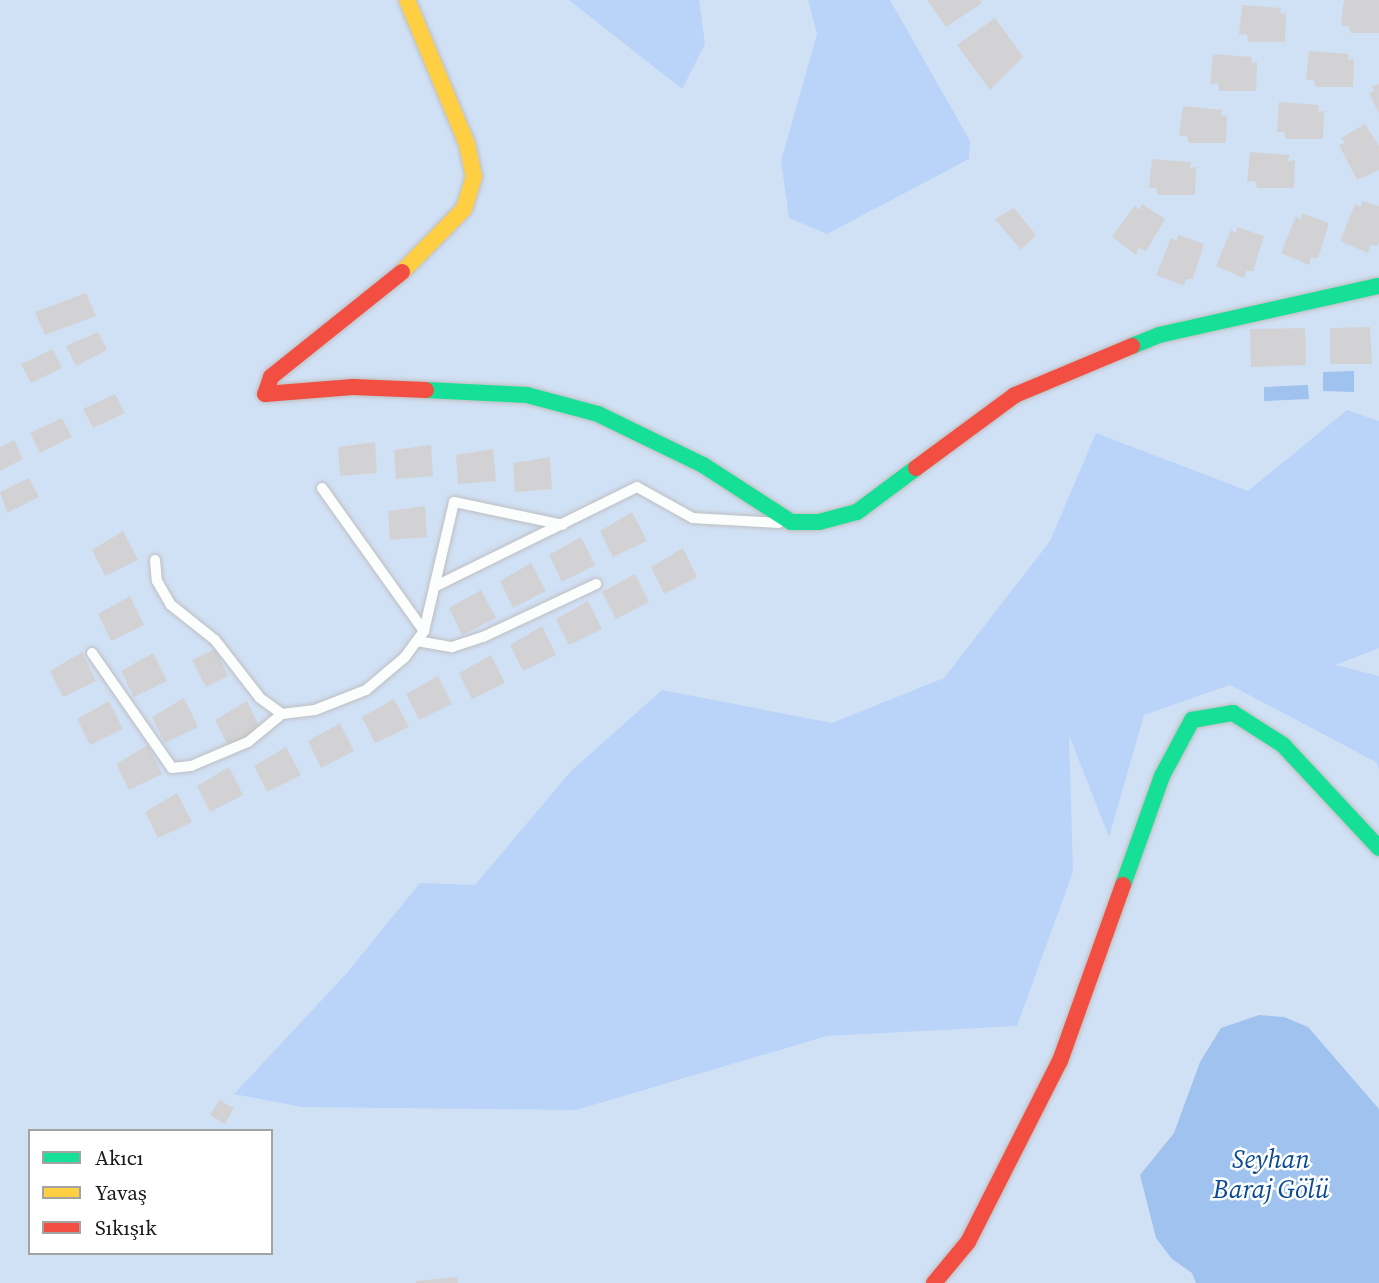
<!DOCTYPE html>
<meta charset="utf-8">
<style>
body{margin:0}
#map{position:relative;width:1379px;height:1283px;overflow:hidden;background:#edeff1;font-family:"Source Serif 4",serif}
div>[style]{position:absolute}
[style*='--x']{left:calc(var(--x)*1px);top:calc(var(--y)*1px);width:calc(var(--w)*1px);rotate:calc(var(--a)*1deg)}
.green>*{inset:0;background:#d1e1f5}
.forest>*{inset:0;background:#b9d4f8}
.water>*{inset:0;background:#a0c2ee}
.building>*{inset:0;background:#d2d2d4}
.roads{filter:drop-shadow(0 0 2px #bebfc1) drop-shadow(0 0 2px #bebfc1)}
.lane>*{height:10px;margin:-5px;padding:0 5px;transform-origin:5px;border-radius:5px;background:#fcfdfd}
.fast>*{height:16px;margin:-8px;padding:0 8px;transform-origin:8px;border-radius:8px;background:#16e098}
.slow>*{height:16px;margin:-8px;padding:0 8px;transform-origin:8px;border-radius:8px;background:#ffcf43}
.jam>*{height:16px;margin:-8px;padding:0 8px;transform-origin:8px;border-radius:8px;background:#f24e42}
span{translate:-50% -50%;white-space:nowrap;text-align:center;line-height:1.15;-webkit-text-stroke:5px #fff;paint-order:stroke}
.water-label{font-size:26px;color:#0a4b94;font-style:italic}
.legend{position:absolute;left:28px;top:1129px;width:245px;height:126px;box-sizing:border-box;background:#fff;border:2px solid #a3a3a4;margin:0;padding:9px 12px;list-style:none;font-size:21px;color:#191a1b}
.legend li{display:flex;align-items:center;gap:14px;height:35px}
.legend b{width:35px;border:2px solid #a3a3a4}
</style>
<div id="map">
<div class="green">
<i style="clip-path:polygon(evenodd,0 0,1379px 0,1379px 1283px,0 1283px,0 0,30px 1131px,271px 1131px,271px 1253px,30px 1253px,30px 1131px)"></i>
</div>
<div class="forest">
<i style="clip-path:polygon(569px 0,699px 0,705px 44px,682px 89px)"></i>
<i style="clip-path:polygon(808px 0,890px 0,970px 141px,969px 159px,827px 234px,789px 218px,781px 161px,817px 34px)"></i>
<i style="clip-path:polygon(1347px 410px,1379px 421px,1379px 648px,1336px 665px,1379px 676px,1379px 769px,1376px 762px,1230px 685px,1144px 715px,1109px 837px,1069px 735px,1073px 872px,1017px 1026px,827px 1036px,576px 1110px,302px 1107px,234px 1094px,346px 974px,420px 883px,475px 885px,571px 771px,662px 690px,832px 723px,944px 678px,1050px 541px,1096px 433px,1248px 491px)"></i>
</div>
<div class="water">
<i style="clip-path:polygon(1354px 371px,1354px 392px,1323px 391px,1323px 372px)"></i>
<i style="clip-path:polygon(1308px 385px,1309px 399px,1264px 401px,1264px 387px)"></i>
<i style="clip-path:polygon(1259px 1015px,1284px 1017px,1308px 1027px,1379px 1109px,1379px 1283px,1196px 1283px,1192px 1273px,1172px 1259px,1156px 1238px,1140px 1175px,1174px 1133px,1200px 1062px,1221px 1028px)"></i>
</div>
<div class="building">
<i style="clip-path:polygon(927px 0,979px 0,982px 3px,946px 27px)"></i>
<i style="clip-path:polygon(1344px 0,1379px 0,1379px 33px,1351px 33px,1349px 26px,1341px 26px)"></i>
<i style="clip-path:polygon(1242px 5px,1281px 8px,1280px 14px,1286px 13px,1285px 42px,1248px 42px,1247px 34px,1239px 35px)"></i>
<i style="clip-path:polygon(995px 18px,1023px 57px,990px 90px,957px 45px)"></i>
<i style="clip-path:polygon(1309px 51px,1349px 54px,1348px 60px,1354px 59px,1353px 87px,1316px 87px,1314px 80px,1306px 80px)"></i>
<i style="clip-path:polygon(1213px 54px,1252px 57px,1251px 63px,1257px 62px,1256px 91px,1219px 91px,1218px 83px,1210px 84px)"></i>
<i style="clip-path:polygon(1379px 84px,1379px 113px,1369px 93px,1375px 91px,1371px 87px)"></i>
<i style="clip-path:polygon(1279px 102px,1319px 105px,1318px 112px,1324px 111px,1323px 139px,1286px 139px,1284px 132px,1277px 132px)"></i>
<i style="clip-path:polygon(1183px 106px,1222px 110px,1221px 116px,1227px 115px,1226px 143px,1189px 143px,1187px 136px,1179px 136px)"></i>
<i style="clip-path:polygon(1365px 124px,1379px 146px,1379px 170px,1357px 180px,1339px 145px,1345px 143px,1341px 138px)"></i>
<i style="clip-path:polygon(1250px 152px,1290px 155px,1288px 161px,1295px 160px,1294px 188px,1257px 188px,1255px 181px,1247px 181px)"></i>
<i style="clip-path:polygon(1152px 159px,1191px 162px,1190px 168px,1196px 167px,1195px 195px,1158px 195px,1156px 188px,1149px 188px)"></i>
<i style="clip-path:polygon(1362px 201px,1379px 206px,1379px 241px,1378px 246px,1370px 245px,1368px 253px,1340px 241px,1355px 204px,1361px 207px)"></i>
<i style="clip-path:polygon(1142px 204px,1165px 219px,1146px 251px,1139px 248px,1136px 255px,1112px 237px,1135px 205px,1139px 210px)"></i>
<i style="clip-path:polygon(1014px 208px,1036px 235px,1021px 250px,995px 219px)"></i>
<i style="clip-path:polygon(1302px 213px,1329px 223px,1318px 258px,1311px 257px,1309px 265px,1281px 253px,1296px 216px,1301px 220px)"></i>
<i style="clip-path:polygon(1237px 227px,1264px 236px,1253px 271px,1246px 271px,1244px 278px,1216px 266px,1231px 230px,1236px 233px)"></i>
<i style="clip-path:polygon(1178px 235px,1204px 244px,1193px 279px,1186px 279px,1184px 286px,1156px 275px,1171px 238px,1177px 241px)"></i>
<i style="clip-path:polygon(86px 293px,96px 316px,45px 335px,35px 312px)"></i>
<i style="clip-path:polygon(1370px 327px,1372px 364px,1330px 364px,1330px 328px)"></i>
<i style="clip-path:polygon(1305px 328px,1306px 365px,1251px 367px,1250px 329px)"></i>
<i style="clip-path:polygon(98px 332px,107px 350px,76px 366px,66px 346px)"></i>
<i style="clip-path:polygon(53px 349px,62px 368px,31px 383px,21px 364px)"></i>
<i style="clip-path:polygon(115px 394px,125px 413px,93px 428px,83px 409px)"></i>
<i style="clip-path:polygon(62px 418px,72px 437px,40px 453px,30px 433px)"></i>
<i style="clip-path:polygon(14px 440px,23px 459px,0 471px,0 447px)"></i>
<i style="clip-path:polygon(375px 442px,377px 473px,340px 476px,338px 447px)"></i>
<i style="clip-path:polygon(431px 445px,433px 476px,396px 479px,394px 450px)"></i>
<i style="clip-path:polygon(493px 449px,496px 481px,458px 484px,456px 455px)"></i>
<i style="clip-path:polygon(550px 457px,552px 489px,515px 492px,513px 463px)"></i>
<i style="clip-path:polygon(29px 478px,39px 497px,7px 513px,0 492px)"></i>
<i style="clip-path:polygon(425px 506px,427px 537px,390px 540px,388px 511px)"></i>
<i style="clip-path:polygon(632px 512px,647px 541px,613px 557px,600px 531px)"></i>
<i style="clip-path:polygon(123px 531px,138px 560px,105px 576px,92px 550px)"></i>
<i style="clip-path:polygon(581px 537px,595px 565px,562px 582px,549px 555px)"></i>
<i style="clip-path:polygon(683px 548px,697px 577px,664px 594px,651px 567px)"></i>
<i style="clip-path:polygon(531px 563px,546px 591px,513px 608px,500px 581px)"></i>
<i style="clip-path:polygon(635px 574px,649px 602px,616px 619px,602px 592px)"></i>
<i style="clip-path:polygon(481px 590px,496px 618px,462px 635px,449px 608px)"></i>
<i style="clip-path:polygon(130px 596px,144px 625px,111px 641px,98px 614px)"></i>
<i style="clip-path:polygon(588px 601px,602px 629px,569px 645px,556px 619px)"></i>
<i style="clip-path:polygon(542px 626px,556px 655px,523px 671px,510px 645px)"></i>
<i style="clip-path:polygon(215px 649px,228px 676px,206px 687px,192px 660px)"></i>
<i style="clip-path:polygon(82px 652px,96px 681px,63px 697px,50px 671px)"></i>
<i style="clip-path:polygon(153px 653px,167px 681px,134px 697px,121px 671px)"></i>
<i style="clip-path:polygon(491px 655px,505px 683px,472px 699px,459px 673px)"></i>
<i style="clip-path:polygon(438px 676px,452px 704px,419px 720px,406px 694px)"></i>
<i style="clip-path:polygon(184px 698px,198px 727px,165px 743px,152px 717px)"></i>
<i style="clip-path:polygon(394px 699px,409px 727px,375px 743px,362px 717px)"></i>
<i style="clip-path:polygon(109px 701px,123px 729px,90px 745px,77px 719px)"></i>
<i style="clip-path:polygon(247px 701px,261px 730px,228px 746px,215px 720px)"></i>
<i style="clip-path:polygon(340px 723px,354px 751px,321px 768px,308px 741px)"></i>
<i style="clip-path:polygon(148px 745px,162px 774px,129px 790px,116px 764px)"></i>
<i style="clip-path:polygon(286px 747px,301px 775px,267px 792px,254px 766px)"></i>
<i style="clip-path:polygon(229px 767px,243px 795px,210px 812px,197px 786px)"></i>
<i style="clip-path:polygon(177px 793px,192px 822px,158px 838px,145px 812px)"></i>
<i style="clip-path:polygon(219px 1100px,234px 1108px,225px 1124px,210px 1115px)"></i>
<i style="clip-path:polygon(458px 1277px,458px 1283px,416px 1283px,416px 1281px)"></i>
</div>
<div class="roads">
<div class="lane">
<i style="--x:322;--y:488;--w:176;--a:54.5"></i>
<i style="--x:155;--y:560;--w:21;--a:85"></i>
<i style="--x:157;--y:581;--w:28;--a:60"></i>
<i style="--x:171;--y:605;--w:56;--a:38.5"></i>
<i style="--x:215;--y:640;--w:73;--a:52.2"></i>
<i style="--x:260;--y:698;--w:27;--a:36"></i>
<i style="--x:436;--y:586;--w:224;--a:-26.2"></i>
<i style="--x:637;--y:487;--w:64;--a:29"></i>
<i style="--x:693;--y:518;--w:86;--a:3.3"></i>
<i style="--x:417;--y:641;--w:36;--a:10"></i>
<i style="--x:452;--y:647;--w:33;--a:-18"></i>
<i style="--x:483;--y:637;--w:125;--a:-25.1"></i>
<i style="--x:92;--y:653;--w:140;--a:55.2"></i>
<i style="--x:172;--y:768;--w:19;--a:-6"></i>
<i style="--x:191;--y:766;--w:62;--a:-22.8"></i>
<i style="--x:248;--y:742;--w:44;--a:-39.5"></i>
<i style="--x:282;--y:714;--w:33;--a:-7"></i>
<i style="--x:315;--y:710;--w:55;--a:-21.4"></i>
<i style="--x:366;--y:690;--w:51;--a:-40.2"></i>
<i style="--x:405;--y:657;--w:32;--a:-54"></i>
<i style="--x:424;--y:631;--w:132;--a:-76.9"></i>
<i style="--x:454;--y:502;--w:111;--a:11.9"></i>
</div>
<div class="fast">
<i style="--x:1132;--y:346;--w:29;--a:-22"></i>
<i style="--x:1159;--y:335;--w:225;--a:-12.6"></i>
<i style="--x:426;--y:390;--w:101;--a:2.8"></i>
<i style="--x:527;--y:395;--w:73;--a:15"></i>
<i style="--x:598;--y:414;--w:117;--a:25.9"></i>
<i style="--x:703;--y:465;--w:105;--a:32.9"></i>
<i style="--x:791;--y:522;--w:28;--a:0"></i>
<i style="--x:819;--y:522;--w:39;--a:-15"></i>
<i style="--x:857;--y:512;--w:74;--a:-36.7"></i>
<i style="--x:1123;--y:885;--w:116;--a:-70.3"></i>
<i style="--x:1162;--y:776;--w:64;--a:-61.8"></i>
<i style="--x:1192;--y:720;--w:42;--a:-9.7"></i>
<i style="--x:1233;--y:713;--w:59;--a:32.6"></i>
<i style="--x:1283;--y:745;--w:141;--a:47"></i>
</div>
<div class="slow">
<i style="--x:402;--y:272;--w:88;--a:-45.5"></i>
<i style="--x:464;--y:209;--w:34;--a:-73"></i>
<i style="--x:474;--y:177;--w:34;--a:-102"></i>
<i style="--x:467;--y:144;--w:156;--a:-112.6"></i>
</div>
<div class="jam">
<i style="--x:402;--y:272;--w:168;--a:141.3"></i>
<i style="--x:271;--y:377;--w:18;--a:109"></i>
<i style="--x:265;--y:394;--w:88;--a:-4.5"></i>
<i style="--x:353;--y:387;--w:73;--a:2.4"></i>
<i style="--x:916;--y:468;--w:123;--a:-36.4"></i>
<i style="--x:1015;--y:395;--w:127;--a:-22.7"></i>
<i style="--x:934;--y:1283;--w:53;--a:-50.3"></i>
<i style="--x:968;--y:1242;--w:203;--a:-63.1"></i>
<i style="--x:1060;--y:1061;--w:187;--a:-70.3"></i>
</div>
</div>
<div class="water-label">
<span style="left:1271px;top:1175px">Seyhan<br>Baraj Gölü</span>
</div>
<ul class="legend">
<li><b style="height:9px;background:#16e098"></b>Akıcı</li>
<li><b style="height:9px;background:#ffcf43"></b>Yavaş</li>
<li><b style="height:9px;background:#f24e42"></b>Sıkışık</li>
</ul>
</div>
